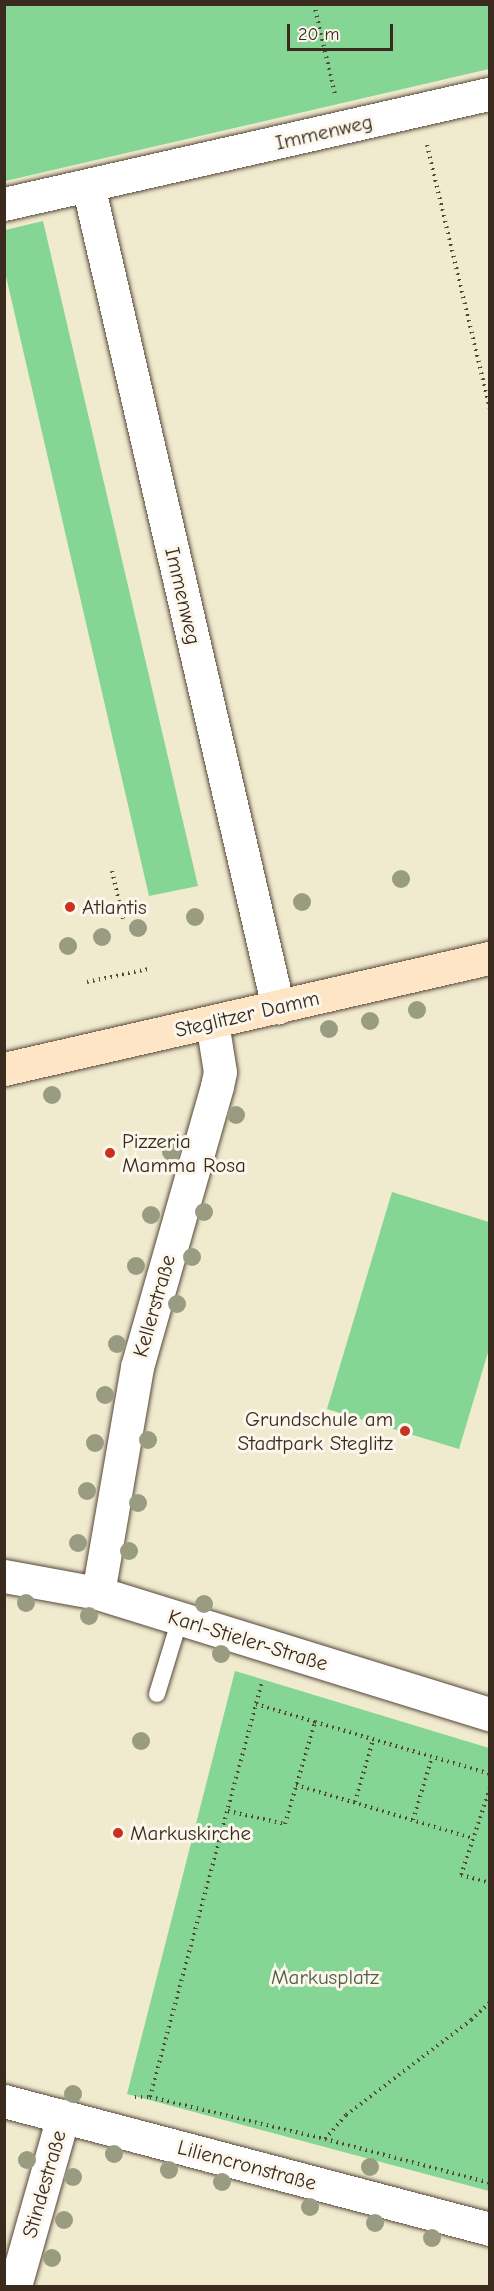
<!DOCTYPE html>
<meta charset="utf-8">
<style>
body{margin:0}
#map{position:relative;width:494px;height:2291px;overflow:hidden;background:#f0eacf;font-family:"Comic Neue",sans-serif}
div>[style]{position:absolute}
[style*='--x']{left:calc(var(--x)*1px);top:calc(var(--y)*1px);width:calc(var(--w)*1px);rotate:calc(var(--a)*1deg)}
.green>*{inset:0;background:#85d595}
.path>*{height:4px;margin-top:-2px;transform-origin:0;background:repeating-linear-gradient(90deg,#564739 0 1.5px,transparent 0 6px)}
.roads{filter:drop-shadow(0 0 2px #564739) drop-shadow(0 0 2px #564739)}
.lane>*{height:16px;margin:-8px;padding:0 8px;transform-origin:8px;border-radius:8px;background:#fff}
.street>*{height:33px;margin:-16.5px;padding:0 16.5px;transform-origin:16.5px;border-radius:16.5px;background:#fff}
.secondary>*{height:33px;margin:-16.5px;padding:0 16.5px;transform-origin:16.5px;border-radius:16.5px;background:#fee5c5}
.trees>*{width:18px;height:18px;margin:-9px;border-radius:50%;background:#999c81}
.dots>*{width:16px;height:16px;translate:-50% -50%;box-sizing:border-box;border:3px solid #fbf7ec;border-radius:50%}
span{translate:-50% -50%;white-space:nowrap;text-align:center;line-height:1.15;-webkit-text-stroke:6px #fbf7ec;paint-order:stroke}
.street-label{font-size:21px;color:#3b2a1e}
.poi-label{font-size:21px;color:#3b2a1e}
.left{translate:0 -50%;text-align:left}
.right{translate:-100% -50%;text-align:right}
.park-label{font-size:21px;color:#515d42}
.frame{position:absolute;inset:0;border:6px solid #3b2a1e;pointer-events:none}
.scale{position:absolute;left:287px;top:24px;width:106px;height:27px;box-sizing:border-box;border:3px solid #3b2a1e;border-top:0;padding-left:8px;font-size:18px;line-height:21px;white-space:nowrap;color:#3b2a1e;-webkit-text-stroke:4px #fbf7ec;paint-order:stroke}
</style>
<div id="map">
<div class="green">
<i style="clip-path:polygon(4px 5px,489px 5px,489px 69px,5px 181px)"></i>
<i style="clip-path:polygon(43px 221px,198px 886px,149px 896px,5px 272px,5px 230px)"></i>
<i style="clip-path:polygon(392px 1192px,489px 1222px,489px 1349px,459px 1449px,327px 1409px)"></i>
<i style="clip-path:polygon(235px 1671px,489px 1748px,489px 2191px,127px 2094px)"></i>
</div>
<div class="path">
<i style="--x:314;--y:4;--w:92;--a:76.9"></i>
<i style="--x:427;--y:145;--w:272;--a:76.6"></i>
<i style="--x:112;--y:871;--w:49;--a:77.1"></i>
<i style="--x:87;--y:982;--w:62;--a:-12"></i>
<i style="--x:256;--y:1704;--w:62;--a:17"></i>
<i style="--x:296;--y:1785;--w:184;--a:16.8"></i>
<i style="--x:490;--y:1788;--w:92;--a:108.4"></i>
<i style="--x:461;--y:1875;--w:30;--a:15"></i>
<i style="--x:355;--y:1802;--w:65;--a:-73.8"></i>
<i style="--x:228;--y:1811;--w:58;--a:12.8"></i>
<i style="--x:285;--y:1824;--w:106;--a:-73.6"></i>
<i style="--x:315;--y:1722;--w:183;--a:16.5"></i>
<i style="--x:413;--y:1820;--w:66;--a:-73.2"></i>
<i style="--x:135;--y:2097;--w:15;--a:0"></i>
<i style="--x:150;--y:2097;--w:180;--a:13.5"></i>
<i style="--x:325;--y:2139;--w:32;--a:-49"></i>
<i style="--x:346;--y:2115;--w:157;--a:-37.2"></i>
<i style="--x:471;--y:2020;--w:26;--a:-43"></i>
<i style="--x:150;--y:2097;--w:431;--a:-74.9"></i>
<i style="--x:325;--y:2139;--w:171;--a:14.9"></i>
</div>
<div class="roads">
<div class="lane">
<i style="--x:157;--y:1694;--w:78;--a:-73"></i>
</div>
<div class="street">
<i style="--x:88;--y:185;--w:844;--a:76.99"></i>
<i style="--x:4;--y:204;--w:498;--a:-12.8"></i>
<i style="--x:4;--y:1576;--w:96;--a:10.3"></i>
<i style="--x:98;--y:1593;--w:410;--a:17.2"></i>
<i style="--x:98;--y:1593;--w:229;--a:-80.2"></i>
<i style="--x:137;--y:1367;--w:292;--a:-74.1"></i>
<i style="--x:217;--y:1086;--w:14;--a:-78"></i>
<i style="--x:220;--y:1072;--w:51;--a:-99.1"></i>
<i style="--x:4;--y:2101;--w:503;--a:14.76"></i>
<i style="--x:15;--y:2286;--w:177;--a:-74.2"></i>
</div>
<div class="secondary">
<i style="--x:4;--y:1069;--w:499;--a:-12.9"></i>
</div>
</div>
<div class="trees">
<i style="left:401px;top:879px"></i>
<i style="left:302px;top:902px"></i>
<i style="left:195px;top:917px"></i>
<i style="left:138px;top:928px"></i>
<i style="left:102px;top:937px"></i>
<i style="left:68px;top:946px"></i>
<i style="left:417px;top:1010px"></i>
<i style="left:370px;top:1021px"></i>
<i style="left:329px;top:1029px"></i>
<i style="left:52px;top:1095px"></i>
<i style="left:236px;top:1115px"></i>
<i style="left:171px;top:1152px"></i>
<i style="left:204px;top:1212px"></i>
<i style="left:151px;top:1215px"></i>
<i style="left:192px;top:1257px"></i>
<i style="left:136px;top:1266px"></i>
<i style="left:177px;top:1304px"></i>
<i style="left:117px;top:1344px"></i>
<i style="left:105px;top:1395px"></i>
<i style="left:148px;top:1440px"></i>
<i style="left:95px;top:1443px"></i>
<i style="left:87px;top:1491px"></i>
<i style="left:138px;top:1503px"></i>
<i style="left:78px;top:1543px"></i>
<i style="left:129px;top:1551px"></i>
<i style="left:26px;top:1603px"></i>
<i style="left:204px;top:1604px"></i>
<i style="left:89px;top:1616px"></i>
<i style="left:221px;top:1654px"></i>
<i style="left:141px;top:1741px"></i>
<i style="left:73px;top:2094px"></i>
<i style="left:114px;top:2154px"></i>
<i style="left:27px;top:2160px"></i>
<i style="left:370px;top:2167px"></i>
<i style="left:169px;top:2170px"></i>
<i style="left:73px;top:2177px"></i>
<i style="left:222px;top:2182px"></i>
<i style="left:310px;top:2207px"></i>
<i style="left:64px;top:2220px"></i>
<i style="left:375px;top:2223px"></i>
<i style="left:432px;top:2238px"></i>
<i style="left:52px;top:2258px"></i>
</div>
<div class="dots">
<i style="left:70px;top:907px;background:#c8321e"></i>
<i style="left:110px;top:1153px;background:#c8321e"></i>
<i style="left:405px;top:1431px;background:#c8321e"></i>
<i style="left:118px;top:1833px;background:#c8321e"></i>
</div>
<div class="street-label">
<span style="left:324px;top:132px;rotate:-13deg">Immenweg</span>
<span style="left:183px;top:596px;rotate:77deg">Immenweg</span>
<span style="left:247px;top:1014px;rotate:-13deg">Steglitzer Damm</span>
<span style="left:154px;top:1306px;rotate:-74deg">Kellerstraße</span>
<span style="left:248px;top:1640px;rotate:17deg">Karl-Stieler-Straße</span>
<span style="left:247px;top:2165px;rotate:15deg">Liliencronstraße</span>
<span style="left:44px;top:2184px;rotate:-74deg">Stindestraße</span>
</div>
<div class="poi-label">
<span class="left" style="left:82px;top:907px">Atlantis</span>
<span class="left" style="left:122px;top:1153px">Pizzeria<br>Mamma Rosa</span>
<span class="right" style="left:393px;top:1431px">Grundschule am<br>Stadtpark Steglitz</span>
<span class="left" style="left:130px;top:1833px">Markuskirche</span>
</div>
<div class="park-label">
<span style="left:325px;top:1977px">Markusplatz</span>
</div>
<div class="frame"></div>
<div class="scale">20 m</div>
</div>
